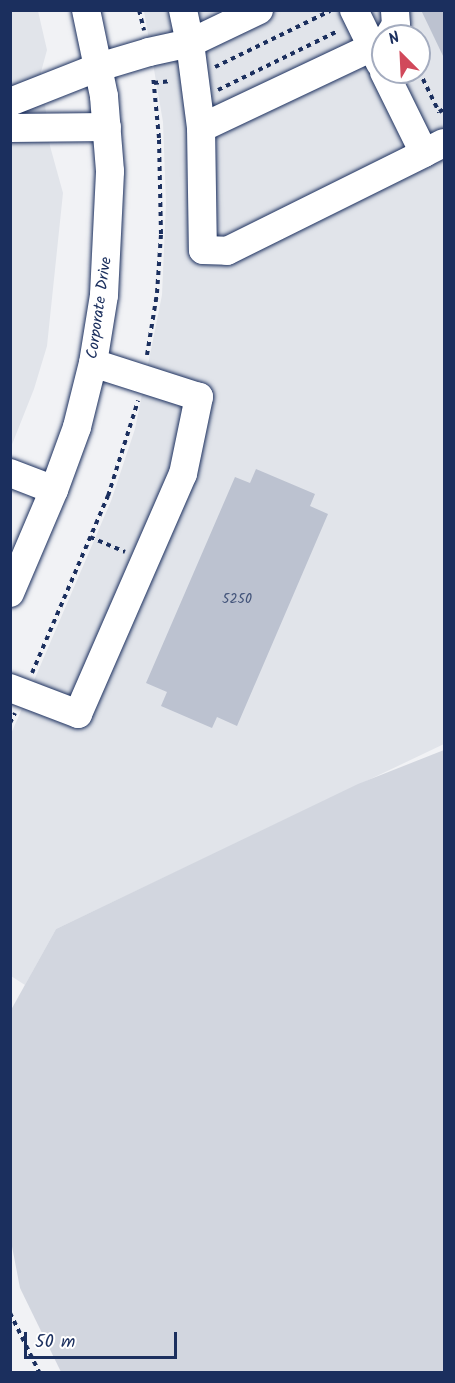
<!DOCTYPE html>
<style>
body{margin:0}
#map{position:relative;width:455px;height:1383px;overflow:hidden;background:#f1f2f5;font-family:Kalam,sans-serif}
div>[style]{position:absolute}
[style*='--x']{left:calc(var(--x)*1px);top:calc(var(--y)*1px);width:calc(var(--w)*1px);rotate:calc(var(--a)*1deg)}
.built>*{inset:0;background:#e1e4ea}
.green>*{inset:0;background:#d2d6df}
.building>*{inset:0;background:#bcc2d0}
.path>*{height:4px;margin-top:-2px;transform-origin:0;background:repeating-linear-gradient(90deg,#1b2f5e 0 4.5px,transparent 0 9px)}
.roads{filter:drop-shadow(0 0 2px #1b2f5e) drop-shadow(0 0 2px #1b2f5e)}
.minor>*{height:28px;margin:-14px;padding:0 14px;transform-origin:14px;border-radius:14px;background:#fff}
span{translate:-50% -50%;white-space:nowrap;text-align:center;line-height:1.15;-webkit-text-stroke:4.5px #fff;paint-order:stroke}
.number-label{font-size:14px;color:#43547a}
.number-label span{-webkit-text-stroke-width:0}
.street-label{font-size:16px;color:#1b2f5e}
.frame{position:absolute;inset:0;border:12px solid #1b2f5e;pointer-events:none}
.north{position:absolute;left:371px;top:24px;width:60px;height:60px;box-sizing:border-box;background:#fff;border:2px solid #a4acbf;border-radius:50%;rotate:336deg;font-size:16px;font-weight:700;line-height:24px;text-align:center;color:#1b2f5e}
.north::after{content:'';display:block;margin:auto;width:21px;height:27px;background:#d1495b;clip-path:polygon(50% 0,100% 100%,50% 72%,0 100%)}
.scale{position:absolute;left:24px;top:1332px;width:153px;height:27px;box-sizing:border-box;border:3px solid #1b2f5e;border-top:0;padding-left:8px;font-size:18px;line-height:21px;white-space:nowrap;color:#1b2f5e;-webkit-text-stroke:4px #fff;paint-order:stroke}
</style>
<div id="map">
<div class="built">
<i style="clip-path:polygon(11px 11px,38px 11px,47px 50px,41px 72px,50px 146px,63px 193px,47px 346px,34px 389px,11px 447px)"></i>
<i style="clip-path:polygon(evenodd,144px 11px,444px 11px,444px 744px,56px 929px,25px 985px,11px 976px,11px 734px,111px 501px,135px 429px,162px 295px,166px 203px,163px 122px,144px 11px,383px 36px,419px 36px,419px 72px,383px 72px,383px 36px)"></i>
</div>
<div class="green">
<i style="clip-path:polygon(444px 750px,444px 1372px,61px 1372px,20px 1288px,10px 1236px,11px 1010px,56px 929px,358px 784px)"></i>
</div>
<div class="building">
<i style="clip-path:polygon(421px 10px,444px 10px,444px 58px)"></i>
<i style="clip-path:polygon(256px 469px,315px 494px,310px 506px,328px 514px,237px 726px,217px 717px,212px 728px,161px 706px,167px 692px,146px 683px,235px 477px,250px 483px)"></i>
</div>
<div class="path">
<i style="--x:139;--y:10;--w:21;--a:76"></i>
<i style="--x:215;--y:67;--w:128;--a:-26"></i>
<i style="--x:419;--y:71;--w:46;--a:64"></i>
<i style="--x:439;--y:112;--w:6;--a:-31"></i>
<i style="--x:154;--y:83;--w:17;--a:-7"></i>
<i style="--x:218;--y:90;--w:134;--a:-26.2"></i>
<i style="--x:147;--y:355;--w:63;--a:-80.8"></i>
<i style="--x:157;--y:293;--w:59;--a:-86.1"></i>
<i style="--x:161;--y:234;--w:96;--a:-91.2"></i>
<i style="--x:159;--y:138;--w:62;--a:-95.5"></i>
<i style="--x:90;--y:537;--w:38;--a:23"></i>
<i style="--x:32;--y:673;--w:193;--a:-66.8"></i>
<i style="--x:108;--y:496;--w:100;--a:-72.5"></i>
<i style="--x:10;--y:723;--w:11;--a:-63"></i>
<i style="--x:10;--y:1313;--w:66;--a:63.8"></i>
</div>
<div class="roads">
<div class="minor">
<i style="--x:259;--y:10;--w:76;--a:154.4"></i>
<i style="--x:190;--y:43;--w:86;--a:82.6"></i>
<i style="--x:201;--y:128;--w:201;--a:-25.3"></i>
<i style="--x:354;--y:10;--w:59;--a:63.9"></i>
<i style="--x:389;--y:36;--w:13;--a:-58"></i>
<i style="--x:396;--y:25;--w:15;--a:-94"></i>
<i style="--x:384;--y:72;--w:90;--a:63.7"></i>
<i style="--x:424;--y:153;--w:22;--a:-27"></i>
<i style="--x:10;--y:102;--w:96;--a:-21.5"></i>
<i style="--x:99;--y:67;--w:52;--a:-16.7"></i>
<i style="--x:149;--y:52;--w:42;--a:-12.4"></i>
<i style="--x:190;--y:43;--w:34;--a:-102"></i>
<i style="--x:10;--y:128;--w:97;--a:-0.6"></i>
<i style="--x:201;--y:128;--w:122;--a:89.1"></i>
<i style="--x:203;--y:250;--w:24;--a:2"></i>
<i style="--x:227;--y:251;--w:220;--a:-26.4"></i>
<i style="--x:10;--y:473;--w:47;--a:21.1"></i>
<i style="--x:10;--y:593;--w:112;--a:-66.9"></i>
<i style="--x:54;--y:490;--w:67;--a:-69.9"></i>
<i style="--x:77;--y:427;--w:66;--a:-76"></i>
<i style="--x:93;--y:363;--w:69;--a:-80.8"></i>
<i style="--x:104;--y:295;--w:124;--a:-87.2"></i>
<i style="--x:110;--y:171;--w:75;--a:-94.6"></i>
<i style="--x:104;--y:96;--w:88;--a:-101.8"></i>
<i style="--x:10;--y:688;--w:73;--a:20.9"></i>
<i style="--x:78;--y:714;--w:262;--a:-66.4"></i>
<i style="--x:183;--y:474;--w:79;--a:-78.3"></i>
<i style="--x:199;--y:397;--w:111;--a:-162.2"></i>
</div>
</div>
<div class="number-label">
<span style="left:237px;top:599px">5250</span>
</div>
<div class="street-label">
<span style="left:100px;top:308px;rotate:-82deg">Corporate Drive</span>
</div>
<div class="frame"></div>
<div class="north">N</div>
<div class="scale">50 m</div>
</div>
